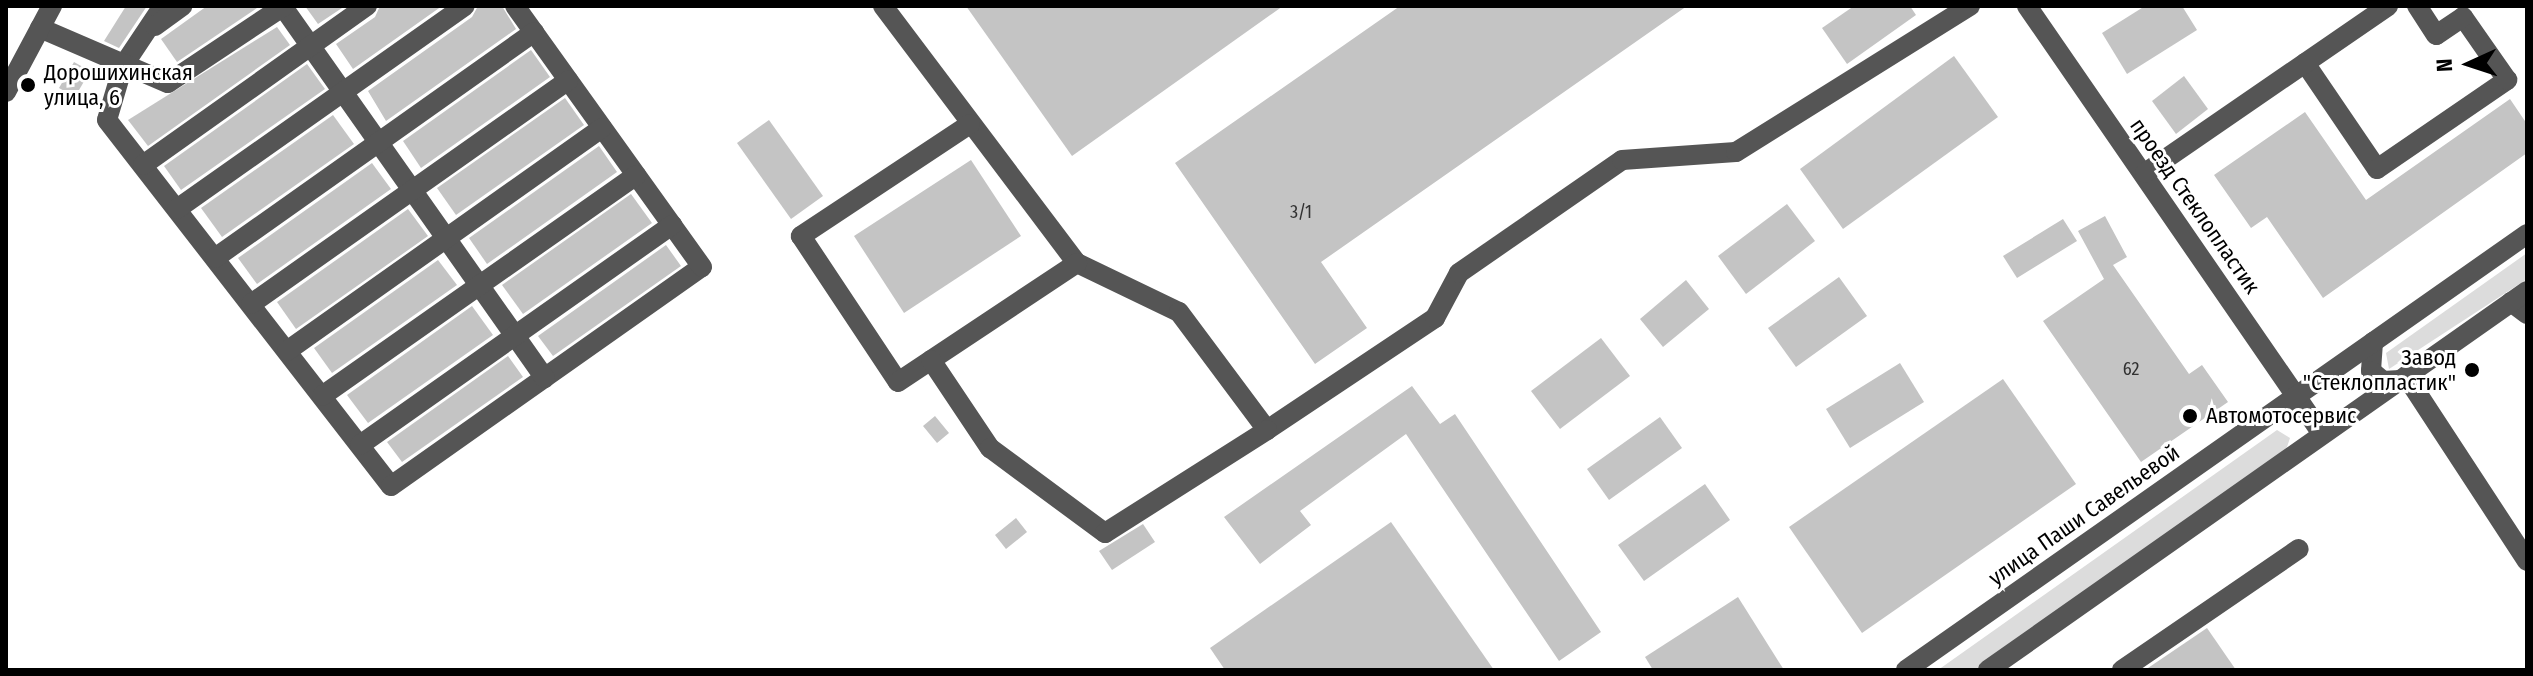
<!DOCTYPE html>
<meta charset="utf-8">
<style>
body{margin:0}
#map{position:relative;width:2533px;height:676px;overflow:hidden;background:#fff;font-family:"Fira Sans Condensed",sans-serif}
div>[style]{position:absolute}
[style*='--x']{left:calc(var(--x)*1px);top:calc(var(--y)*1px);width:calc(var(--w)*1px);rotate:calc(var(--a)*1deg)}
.green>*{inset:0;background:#dcdcdc}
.building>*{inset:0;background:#c4c4c4}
.minor>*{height:20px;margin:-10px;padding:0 10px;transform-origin:10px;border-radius:10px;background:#555}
.dots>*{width:22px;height:22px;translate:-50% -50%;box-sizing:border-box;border:4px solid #fff;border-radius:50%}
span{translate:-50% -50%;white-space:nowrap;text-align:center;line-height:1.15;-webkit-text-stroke:6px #fff;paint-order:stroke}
.number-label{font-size:18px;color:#313131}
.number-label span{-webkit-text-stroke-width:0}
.poi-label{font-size:22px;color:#000}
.left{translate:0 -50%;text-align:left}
.right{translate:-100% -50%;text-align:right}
.street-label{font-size:22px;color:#000}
.frame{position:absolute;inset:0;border:8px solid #000;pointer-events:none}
.north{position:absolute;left:2429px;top:24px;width:80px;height:80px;-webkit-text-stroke:6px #fff;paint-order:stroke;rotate:267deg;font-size:22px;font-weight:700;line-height:32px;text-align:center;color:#000}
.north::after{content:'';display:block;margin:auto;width:28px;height:36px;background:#000;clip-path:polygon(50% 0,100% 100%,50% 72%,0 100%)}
</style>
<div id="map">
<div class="green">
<i style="clip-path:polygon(2527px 253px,2527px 279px,2389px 369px,2386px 353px)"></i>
<i style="clip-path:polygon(2277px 430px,2290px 438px,2287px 447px,2256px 473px,1982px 670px,1938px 670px)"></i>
</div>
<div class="building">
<i style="clip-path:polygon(126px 6px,147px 6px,119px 48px,104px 41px)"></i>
<i style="clip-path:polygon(207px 6px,260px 6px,177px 62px,161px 39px)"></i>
<i style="clip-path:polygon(305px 6px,345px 6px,318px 24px)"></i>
<i style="clip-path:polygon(380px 6px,442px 6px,353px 69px,336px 44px,375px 17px)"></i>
<i style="clip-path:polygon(478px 6px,502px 6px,516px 29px,386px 121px,368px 91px,472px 17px)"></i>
<i style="clip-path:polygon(966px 6px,1283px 6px,1072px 156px)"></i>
<i style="clip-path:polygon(1400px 6px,1687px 6px,1321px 262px,1367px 328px,1315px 364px,1175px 163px)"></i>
<i style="clip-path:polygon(1854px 6px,1910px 6px,1916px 15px,1847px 64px,1822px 28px)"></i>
<i style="clip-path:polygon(2145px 6px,2182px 6px,2197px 30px,2127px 74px,2102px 33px)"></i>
<i style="clip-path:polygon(277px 27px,290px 45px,148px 146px,128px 120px)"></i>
<i style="clip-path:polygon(531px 50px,550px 77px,421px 168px,403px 141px)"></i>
<i style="clip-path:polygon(1954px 56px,1998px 117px,1843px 229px,1800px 169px)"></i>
<i style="clip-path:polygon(74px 62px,90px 71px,75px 97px,59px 88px)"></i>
<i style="clip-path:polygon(307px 64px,325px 89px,181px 190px,164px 166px)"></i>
<i style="clip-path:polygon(2184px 76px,2208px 109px,2176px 134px,2152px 101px)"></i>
<i style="clip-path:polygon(565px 98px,584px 125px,456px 215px,437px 188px)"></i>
<i style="clip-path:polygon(2510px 99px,2527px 124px,2527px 153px,2323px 298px,2267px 217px,2251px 228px,2214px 175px,2305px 112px,2366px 200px)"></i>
<i style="clip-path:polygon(333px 115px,354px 144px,222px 237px,201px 208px)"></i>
<i style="clip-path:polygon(769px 120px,823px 196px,791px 219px,737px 143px)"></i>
<i style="clip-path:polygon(599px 146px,617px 172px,487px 264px,469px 238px)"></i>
<i style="clip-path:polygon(971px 160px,1021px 236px,904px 313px,854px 236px)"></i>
<i style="clip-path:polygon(372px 163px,391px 189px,257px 284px,238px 258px)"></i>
<i style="clip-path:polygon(631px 194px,652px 223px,523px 314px,502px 285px)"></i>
<i style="clip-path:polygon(1787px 204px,1815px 241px,1746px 294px,1718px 256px)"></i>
<i style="clip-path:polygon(408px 209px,428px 236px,296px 329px,277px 302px)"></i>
<i style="clip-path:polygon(2105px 216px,2127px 257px,2113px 265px,2189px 374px,2202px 365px,2228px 402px,2141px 462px,2043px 321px,2104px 279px,2078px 231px)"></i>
<i style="clip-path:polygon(2063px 219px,2077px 241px,2017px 278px,2003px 256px)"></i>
<i style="clip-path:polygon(666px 245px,681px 266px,553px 356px,538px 336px)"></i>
<i style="clip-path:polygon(438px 260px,457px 285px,332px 373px,314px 348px)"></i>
<i style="clip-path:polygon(1839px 277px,1867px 316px,1796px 367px,1768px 328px)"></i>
<i style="clip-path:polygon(1686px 280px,1709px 309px,1663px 347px,1640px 319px)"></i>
<i style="clip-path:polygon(472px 306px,493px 335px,368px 423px,347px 395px)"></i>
<i style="clip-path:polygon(1601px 338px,1630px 376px,1560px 429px,1531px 391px)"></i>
<i style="clip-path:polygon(508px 356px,523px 377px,402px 462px,387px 442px)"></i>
<i style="clip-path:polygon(1900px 363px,1924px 402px,1850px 448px,1826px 409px)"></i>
<i style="clip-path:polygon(2003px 379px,2076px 484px,1862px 633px,1789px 527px)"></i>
<i style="clip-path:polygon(1412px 386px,1440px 424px,1455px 414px,1601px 632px,1559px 661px,1406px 434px,1300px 511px,1311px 525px,1260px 564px,1224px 517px)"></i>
<i style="clip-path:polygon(935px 416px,949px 433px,937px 443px,923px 426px)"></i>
<i style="clip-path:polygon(1660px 417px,1682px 448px,1609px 500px,1587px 469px)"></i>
<i style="clip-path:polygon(1705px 484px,1730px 520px,1644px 581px,1618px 545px)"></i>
<i style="clip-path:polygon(1016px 518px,1027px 532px,1006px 549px,995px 535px)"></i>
<i style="clip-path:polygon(1391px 522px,1494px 670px,1225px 670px,1210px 648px)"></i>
<i style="clip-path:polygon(1143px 524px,1155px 542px,1112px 570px,1099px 551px)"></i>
<i style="clip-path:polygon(1738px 597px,1784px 670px,1653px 670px,1645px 657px)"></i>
<i style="clip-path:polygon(2207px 628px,2236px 670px,2145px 670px)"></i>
</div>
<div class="minor">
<i style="--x:163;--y:6;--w:72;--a:123.7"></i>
<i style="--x:123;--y:66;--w:56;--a:106.5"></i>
<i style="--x:107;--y:120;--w:463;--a:52.2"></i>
<i style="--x:391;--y:486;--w:380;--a:-35.2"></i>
<i style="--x:702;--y:267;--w:321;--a:-125.6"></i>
<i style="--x:883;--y:6;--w:322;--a:53"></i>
<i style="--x:1077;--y:263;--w:113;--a:25.7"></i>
<i style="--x:1179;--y:312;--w:147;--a:53.3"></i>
<i style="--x:1267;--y:430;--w:202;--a:-33.7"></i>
<i style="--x:1435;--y:318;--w:51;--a:-61.9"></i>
<i style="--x:1459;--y:273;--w:198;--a:-34.7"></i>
<i style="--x:1622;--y:160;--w:114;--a:-4"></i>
<i style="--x:1736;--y:152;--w:276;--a:-32"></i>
<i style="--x:2027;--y:6;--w:520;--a:55.42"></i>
<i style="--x:283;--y:7;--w:454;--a:54.8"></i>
<i style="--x:155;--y:26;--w:34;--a:-36"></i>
<i style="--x:40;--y:28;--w:139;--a:23.3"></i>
<i style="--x:168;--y:83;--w:139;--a:-33.6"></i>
<i style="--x:2305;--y:63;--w:128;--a:55.8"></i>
<i style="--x:2377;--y:169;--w:158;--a:-34.4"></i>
<i style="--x:2507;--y:80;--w:77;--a:-124.9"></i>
<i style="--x:2463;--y:17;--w:32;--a:146"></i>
<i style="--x:2436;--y:35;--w:35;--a:-123"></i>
<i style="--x:6;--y:92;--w:98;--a:-61.9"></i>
<i style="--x:970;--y:124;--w:203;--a:146.5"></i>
<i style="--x:801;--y:236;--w:175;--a:56.4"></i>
<i style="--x:898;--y:382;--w:215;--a:-33.6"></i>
<i style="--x:143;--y:165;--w:275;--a:-35.4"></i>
<i style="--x:2145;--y:173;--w:295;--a:-34.5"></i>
<i style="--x:177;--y:209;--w:352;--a:-35.2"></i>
<i style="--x:215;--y:258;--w:391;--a:-35.3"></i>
<i style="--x:2511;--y:302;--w:20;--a:37"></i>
<i style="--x:251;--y:304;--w:388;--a:-35.2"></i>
<i style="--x:2373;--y:342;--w:29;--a:94"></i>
<i style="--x:2371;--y:371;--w:16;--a:40"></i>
<i style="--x:2383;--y:381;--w:17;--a:-3"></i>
<i style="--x:287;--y:351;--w:386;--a:-35.3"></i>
<i style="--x:931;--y:360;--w:106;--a:56.2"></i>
<i style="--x:990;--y:448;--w:143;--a:36.5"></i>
<i style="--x:1105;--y:533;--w:192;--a:-32.4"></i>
<i style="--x:2406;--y:376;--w:221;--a:56.8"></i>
<i style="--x:322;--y:396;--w:384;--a:-35.1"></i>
<i style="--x:360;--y:445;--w:382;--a:-35.2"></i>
<i style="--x:1906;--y:670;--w:759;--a:-35.07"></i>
<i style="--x:1988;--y:670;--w:659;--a:-35.11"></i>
<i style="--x:2122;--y:670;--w:214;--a:-34.4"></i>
</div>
<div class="dots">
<i style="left:28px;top:85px;background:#000"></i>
<i style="left:2472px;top:370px;background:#000"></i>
<i style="left:2190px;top:416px;background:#000"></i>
</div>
<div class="number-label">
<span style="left:1301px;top:212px">3/1</span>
<span style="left:2131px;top:369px">62</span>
</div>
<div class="poi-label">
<span class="left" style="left:44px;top:85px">Дорошихинская<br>улица, 6</span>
<span class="right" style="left:2456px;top:370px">Завод<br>"Стеклопластик"</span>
<span class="left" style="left:2206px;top:416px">Автомотосервис</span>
</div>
<div class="street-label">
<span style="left:2195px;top:206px;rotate:55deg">проезд Стеклопластик</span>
<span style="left:2084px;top:515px;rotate:-35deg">улица Паши Савельевой</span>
</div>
<div class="frame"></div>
<div class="north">N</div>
</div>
